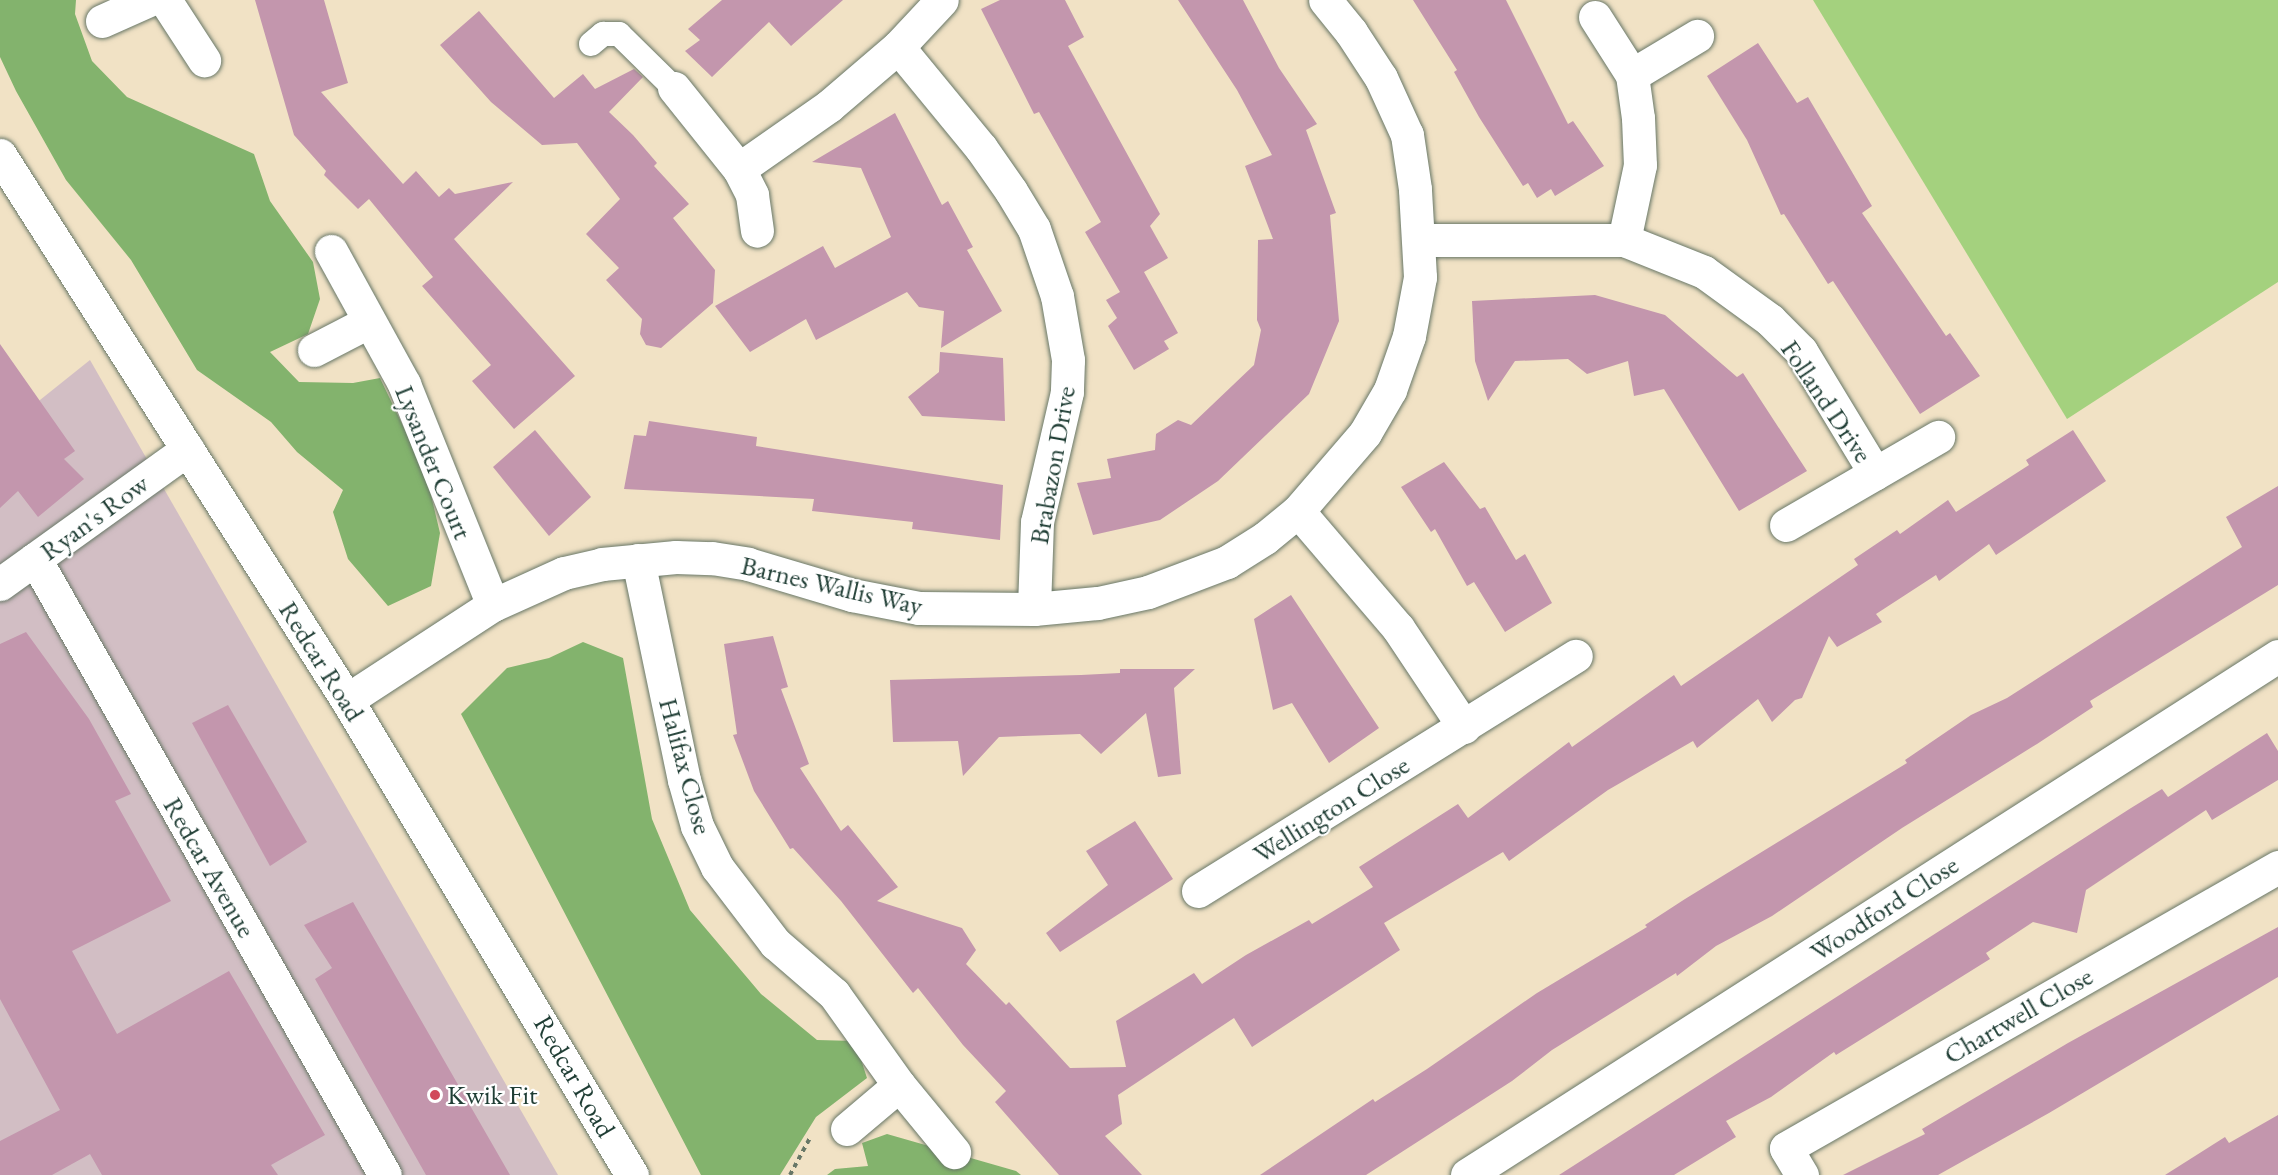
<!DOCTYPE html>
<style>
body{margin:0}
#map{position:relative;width:2278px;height:1175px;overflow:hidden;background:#f1e2c5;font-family:"EB Garamond",serif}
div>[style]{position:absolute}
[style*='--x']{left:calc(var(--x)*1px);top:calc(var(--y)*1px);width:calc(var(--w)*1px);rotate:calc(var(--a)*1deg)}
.industrial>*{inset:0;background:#d2bec4}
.green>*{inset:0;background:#a4d17e}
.forest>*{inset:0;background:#83b36d}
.building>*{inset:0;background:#c396ad}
.path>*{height:4px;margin-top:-2px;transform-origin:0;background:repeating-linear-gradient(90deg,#687767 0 4.5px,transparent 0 9px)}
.roads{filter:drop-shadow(0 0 2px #687767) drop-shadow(0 0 2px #687767)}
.service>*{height:24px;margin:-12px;padding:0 12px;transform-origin:12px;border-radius:12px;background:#fff}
.minor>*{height:33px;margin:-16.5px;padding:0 16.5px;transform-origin:16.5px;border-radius:16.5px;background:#fff}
.tertiary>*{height:33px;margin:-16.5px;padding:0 16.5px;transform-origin:16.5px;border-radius:16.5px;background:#fff}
.dots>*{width:16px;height:16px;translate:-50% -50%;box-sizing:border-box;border:3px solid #fff;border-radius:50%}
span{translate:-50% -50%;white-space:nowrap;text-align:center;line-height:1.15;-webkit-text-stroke:4.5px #fff;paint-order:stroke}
.street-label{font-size:27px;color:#1f3d34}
.poi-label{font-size:27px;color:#1f3d34}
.left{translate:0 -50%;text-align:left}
</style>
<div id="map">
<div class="industrial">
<i style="clip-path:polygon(90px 360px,558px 1175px,0 1175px,0 432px)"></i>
</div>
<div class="green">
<i style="clip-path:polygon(1813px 0,2278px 0,2278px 282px,2067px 419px)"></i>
</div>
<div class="forest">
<i style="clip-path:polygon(0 0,76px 0,75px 14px,92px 61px,127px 97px,254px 154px,270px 201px,313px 262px,320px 299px,308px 334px,270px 352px,299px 382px,353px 383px,380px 378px,426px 474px,440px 533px,431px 586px,388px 606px,348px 559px,333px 512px,343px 490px,297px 452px,271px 422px,197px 370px,131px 260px,66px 180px,16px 91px,0 57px)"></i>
<i style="clip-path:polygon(583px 642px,623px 658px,652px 819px,690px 910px,761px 994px,817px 1040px,855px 1041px,867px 1078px,816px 1117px,780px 1175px,701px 1175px,461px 714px,507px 668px,549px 658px)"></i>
<i style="clip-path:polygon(887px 1134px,1016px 1171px,1021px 1175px,827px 1175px,835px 1169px,868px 1166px,862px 1143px)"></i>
</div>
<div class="building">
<i style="clip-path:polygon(255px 0,324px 0,348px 83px,321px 92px,403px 184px,416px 171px,439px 197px,449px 188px,455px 194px,513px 182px,454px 239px,575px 376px,514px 429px,472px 381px,491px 365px,422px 286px,433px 277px,369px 199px,358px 209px,324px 175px,326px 171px,294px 135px)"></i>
<i style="clip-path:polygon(722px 0,843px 0,791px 46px,769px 22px,712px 77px,685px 51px,700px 40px,688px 29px)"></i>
<i style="clip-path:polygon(1000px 0,1065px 0,1084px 37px,1068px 46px,1160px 214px,1150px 226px,1168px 258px,1144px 272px,1178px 333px,1164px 341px,1169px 349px,1134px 370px,1108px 326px,1117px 318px,1106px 300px,1120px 292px,1085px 232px,1101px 222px,1039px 112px,1034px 114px,981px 9px)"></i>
<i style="clip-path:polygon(1178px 0,1243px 0,1279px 68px,1317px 124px,1306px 130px,1336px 213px,1330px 215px,1339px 321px,1309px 394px,1218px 481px,1160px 520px,1093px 535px,1077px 483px,1111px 478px,1107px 459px,1155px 450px,1156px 434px,1178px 420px,1191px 425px,1254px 365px,1261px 330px,1257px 320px,1258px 240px,1273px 239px,1245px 166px,1272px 155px,1237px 90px)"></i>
<i style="clip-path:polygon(1413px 0,1506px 0,1568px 124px,1573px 121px,1604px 166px,1555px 196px,1551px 189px,1537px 198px,1528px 183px,1523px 186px,1479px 117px,1454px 72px,1457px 70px)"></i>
<i style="clip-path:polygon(479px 11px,554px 98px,583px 74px,595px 89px,634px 69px,643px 77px,609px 112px,633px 135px,657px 163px,654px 166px,689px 204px,673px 218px,715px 270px,713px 303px,661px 348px,646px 345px,640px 334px,642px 319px,606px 280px,619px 268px,586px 234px,620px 199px,577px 143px,542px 145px,491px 102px,440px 45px)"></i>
<i style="clip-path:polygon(1758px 43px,1797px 103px,1808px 97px,1872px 206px,1862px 213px,1946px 336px,1950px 333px,1980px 376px,1920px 414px,1833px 281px,1828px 284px,1784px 214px,1781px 215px,1747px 140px,1707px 76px)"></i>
<i style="clip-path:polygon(895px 113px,942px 205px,948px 201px,973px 247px,967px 250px,1002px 311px,941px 348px,944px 311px,919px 307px,907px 292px,816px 340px,806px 319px,750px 352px,715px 306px,823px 246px,835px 268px,891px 237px,861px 168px,812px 162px)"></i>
<i style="clip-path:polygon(1595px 295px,1665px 315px,1737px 377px,1743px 373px,1807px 471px,1739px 511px,1664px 389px,1634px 396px,1628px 361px,1587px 374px,1568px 359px,1515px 361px,1488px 401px,1475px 361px,1472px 301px)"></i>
<i style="clip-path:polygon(0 344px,75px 451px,64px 459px,84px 479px,38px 517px,18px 491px,0 508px)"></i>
<i style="clip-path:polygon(940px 352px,1003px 358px,1005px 421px,922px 416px,908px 397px,939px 372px)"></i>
<i style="clip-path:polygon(649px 421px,757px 437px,756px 446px,1003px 485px,1000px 540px,912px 529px,913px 522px,812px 511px,814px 499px,624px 489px,634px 435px,646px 436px)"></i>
<i style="clip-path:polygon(535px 430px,591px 497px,549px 536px,493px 467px)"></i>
<i style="clip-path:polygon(2073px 430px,2106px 481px,1996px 555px,1989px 544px,1939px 581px,1936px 575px,1876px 614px,1882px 622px,1837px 647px,1829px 636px,1802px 698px,1795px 700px,1772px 722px,1758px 699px,1697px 748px,1693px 741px,1608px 790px,1509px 861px,1503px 852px,1384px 923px,1400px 950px,1252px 1047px,1234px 1018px,1118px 1095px,1122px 1124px,1105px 1136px,1142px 1175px,1059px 1175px,995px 1102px,1006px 1091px,963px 1045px,918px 988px,913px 993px,841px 901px,793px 848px,790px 849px,754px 791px,733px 735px,737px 734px,724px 644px,773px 636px,788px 687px,781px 689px,809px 764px,800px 768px,841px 831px,848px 825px,898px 887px,877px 901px,962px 928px,976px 950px,966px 964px,1006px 1005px,1009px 1002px,1070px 1068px,1126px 1067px,1116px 1021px,1194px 973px,1202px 984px,1246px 955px,1309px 920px,1312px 924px,1373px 887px,1359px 867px,1458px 804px,1468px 818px,1569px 742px,1572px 747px,1674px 675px,1681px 686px,1858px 565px,1854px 559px,1897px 530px,1900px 534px,1948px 500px,1956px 512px,2029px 465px,2026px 460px)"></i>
<i style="clip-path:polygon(1444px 462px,1480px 509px,1485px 507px,1516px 560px,1525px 554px,1552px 603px,1505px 632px,1474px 582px,1467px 586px,1435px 529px,1431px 532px,1401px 487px)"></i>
<i style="clip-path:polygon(2278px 486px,2278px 585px,2090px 701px,2093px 707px,2037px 744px,1902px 828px,1772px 916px,1716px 946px,1677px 976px,1676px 973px,1552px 1050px,1512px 1081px,1366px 1175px,1260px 1175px,1373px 1099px,1375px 1102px,1427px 1069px,1537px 993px,1647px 927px,1645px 925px,1685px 899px,1907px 763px,1905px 760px,1971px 715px,2007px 698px,2242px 547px,2226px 517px)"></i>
<i style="clip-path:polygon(1291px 595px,1379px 728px,1329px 763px,1292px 703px,1273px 710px,1254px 619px)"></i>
<i style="clip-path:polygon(26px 632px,89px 719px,131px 794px,115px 801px,171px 901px,72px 951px,117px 1034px,229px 971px,325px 1135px,271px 1165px,278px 1175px,102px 1175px,90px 1154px,52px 1175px,0 1175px,0 1141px,60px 1110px,0 999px,0 644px)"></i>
<i style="clip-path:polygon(1120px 669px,1195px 669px,1174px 688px,1181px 774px,1158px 777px,1146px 713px,1101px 754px,1080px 734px,999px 737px,963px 776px,958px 741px,893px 742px,890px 680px,1081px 675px,1120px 673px)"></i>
<i style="clip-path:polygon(228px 705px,307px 842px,270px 866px,192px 723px)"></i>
<i style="clip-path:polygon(2267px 733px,2278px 751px,2278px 780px,2212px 820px,2206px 810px,2086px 890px,2077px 933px,2033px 922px,1986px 953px,1990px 959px,1836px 1055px,1834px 1052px,1771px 1097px,1726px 1121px,1736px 1137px,1674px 1175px,1559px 1175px,2131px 808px,2162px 789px,2168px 797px)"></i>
<i style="clip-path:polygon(1135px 821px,1173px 879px,1060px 952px,1046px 933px,1108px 885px,1086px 851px)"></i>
<i style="clip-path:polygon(353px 902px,510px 1175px,426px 1175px,315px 979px,332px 968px,304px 925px)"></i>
<i style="clip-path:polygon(2278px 927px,2278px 977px,2049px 1113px,1938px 1175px,1843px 1175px,1925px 1134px,1922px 1129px,2068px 1043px)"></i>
<i style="clip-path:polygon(2278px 1115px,2278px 1175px,2165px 1175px,2225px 1137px,2229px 1143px)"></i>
</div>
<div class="path">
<i style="--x:790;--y:1175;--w:44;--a:-61.7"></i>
</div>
<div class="roads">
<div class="service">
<i style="--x:591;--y:44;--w:16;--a:-40"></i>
<i style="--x:603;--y:34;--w:16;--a:0"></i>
<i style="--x:619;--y:34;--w:77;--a:44.5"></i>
</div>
<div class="minor">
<i style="--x:165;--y:0;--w:72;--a:57"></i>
<i style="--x:1595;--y:17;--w:69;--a:57.5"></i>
<i style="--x:1632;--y:75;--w:43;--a:82.1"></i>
<i style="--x:1638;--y:118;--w:47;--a:87.6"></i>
<i style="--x:1640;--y:165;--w:77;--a:102"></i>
<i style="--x:102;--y:21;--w:51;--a:-24.1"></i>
<i style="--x:898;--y:47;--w:131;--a:50.6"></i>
<i style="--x:981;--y:148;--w:52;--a:55.1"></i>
<i style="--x:1011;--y:191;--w:44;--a:58.8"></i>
<i style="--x:1034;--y:229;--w:71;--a:71.1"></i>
<i style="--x:1057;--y:296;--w:65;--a:80.2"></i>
<i style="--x:1068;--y:360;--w:32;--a:92"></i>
<i style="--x:1067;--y:392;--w:133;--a:103"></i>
<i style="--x:1037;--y:522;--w:87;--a:92"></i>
<i style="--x:1632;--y:75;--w:76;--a:-31"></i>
<i style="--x:674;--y:88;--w:104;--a:51.3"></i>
<i style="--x:739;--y:169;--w:29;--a:63"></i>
<i style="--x:752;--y:195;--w:36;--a:82"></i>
<i style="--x:739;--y:169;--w:110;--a:-35"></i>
<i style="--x:829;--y:106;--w:91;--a:-40.5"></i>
<i style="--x:898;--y:47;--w:64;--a:-46.9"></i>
<i style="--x:1419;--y:240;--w:205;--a:0"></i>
<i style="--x:1624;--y:240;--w:86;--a:21.8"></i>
<i style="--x:1704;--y:272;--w:82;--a:36"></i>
<i style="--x:1770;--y:320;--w:44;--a:45"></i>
<i style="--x:1801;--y:351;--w:143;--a:58.8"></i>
<i style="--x:331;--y:251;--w:152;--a:61.2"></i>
<i style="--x:404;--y:384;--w:238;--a:68.1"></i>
<i style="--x:314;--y:350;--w:61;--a:-27.4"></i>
<i style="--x:1298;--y:511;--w:154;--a:49.5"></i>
<i style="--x:1398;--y:628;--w:119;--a:56.3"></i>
<i style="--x:1786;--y:525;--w:176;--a:-30.1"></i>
<i style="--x:35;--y:559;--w:708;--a:60.4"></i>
<i style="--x:638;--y:560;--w:225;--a:78.2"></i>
<i style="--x:684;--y:780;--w:48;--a:74.2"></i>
<i style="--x:697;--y:826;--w:46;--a:64"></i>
<i style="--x:717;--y:867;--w:96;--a:52.7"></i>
<i style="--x:775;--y:943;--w:78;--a:40.8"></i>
<i style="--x:834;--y:994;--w:112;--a:54.5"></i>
<i style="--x:899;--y:1085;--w:87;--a:50.6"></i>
<i style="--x:0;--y:584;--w:231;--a:-35.7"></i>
<i style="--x:347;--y:700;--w:174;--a:-33.1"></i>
<i style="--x:493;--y:605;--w:78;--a:-24.3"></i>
<i style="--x:564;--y:573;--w:39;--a:-13"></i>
<i style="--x:602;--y:564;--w:74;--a:-5.4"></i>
<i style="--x:676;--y:557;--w:36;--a:2"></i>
<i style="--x:712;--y:558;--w:36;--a:9"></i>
<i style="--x:748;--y:564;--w:109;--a:16.6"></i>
<i style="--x:852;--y:595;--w:68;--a:11"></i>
<i style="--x:919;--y:608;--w:115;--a:0.5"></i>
<i style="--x:1034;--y:609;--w:64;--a:-5.4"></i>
<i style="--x:1098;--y:603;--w:51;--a:-12.4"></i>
<i style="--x:1148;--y:592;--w:85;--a:-20.8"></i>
<i style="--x:1227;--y:562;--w:45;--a:-32.3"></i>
<i style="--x:1265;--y:538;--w:43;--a:-39.3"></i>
<i style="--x:1298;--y:511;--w:103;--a:-49.3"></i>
<i style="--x:1365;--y:433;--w:50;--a:-59.8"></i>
<i style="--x:1390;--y:390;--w:57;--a:-70.6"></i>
<i style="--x:1409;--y:336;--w:60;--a:-79.4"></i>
<i style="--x:1420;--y:277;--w:88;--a:-93.3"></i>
<i style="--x:1415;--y:189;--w:55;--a:-98.4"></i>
<i style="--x:1407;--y:135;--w:63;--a:-114.5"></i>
<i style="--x:1381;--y:78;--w:55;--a:-123.1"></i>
<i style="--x:1351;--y:32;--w:41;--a:-129.1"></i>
<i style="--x:1198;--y:891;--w:445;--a:-31.9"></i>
<i style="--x:847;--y:1129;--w:68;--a:-40.2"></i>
<i style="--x:1467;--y:1175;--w:963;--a:-32.62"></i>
<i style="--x:1802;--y:1175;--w:31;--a:-121"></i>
<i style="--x:1786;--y:1148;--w:567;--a:-29.73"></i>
</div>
<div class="tertiary">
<i style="--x:0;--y:155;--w:646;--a:57.52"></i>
<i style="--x:347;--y:700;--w:554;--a:59.04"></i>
</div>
</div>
<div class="dots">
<i style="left:435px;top:1095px;background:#d1495b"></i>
</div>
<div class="street-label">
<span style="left:1827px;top:401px;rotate:56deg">Folland Drive</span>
<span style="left:434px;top:462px;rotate:68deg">Lysander Court</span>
<span style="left:1052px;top:465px;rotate:-80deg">Brabazon Drive</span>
<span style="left:94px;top:517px;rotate:-36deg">Ryan's Row</span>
<span style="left:832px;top:585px;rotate:13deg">Barnes Wallis Way</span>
<span style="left:322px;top:661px;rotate:58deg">Redcar Road</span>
<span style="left:686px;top:766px;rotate:75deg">Halifax Close</span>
<span style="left:1331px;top:809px;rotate:-32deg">Wellington Close</span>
<span style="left:210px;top:867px;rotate:60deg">Redcar Avenue</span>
<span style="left:1884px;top:908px;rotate:-33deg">Woodford Close</span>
<span style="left:2018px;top:1015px;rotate:-30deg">Chartwell Close</span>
<span style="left:575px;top:1076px;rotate:60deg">Redcar Road</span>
</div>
<div class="poi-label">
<span class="left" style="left:447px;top:1095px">Kwik Fit</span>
</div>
</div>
